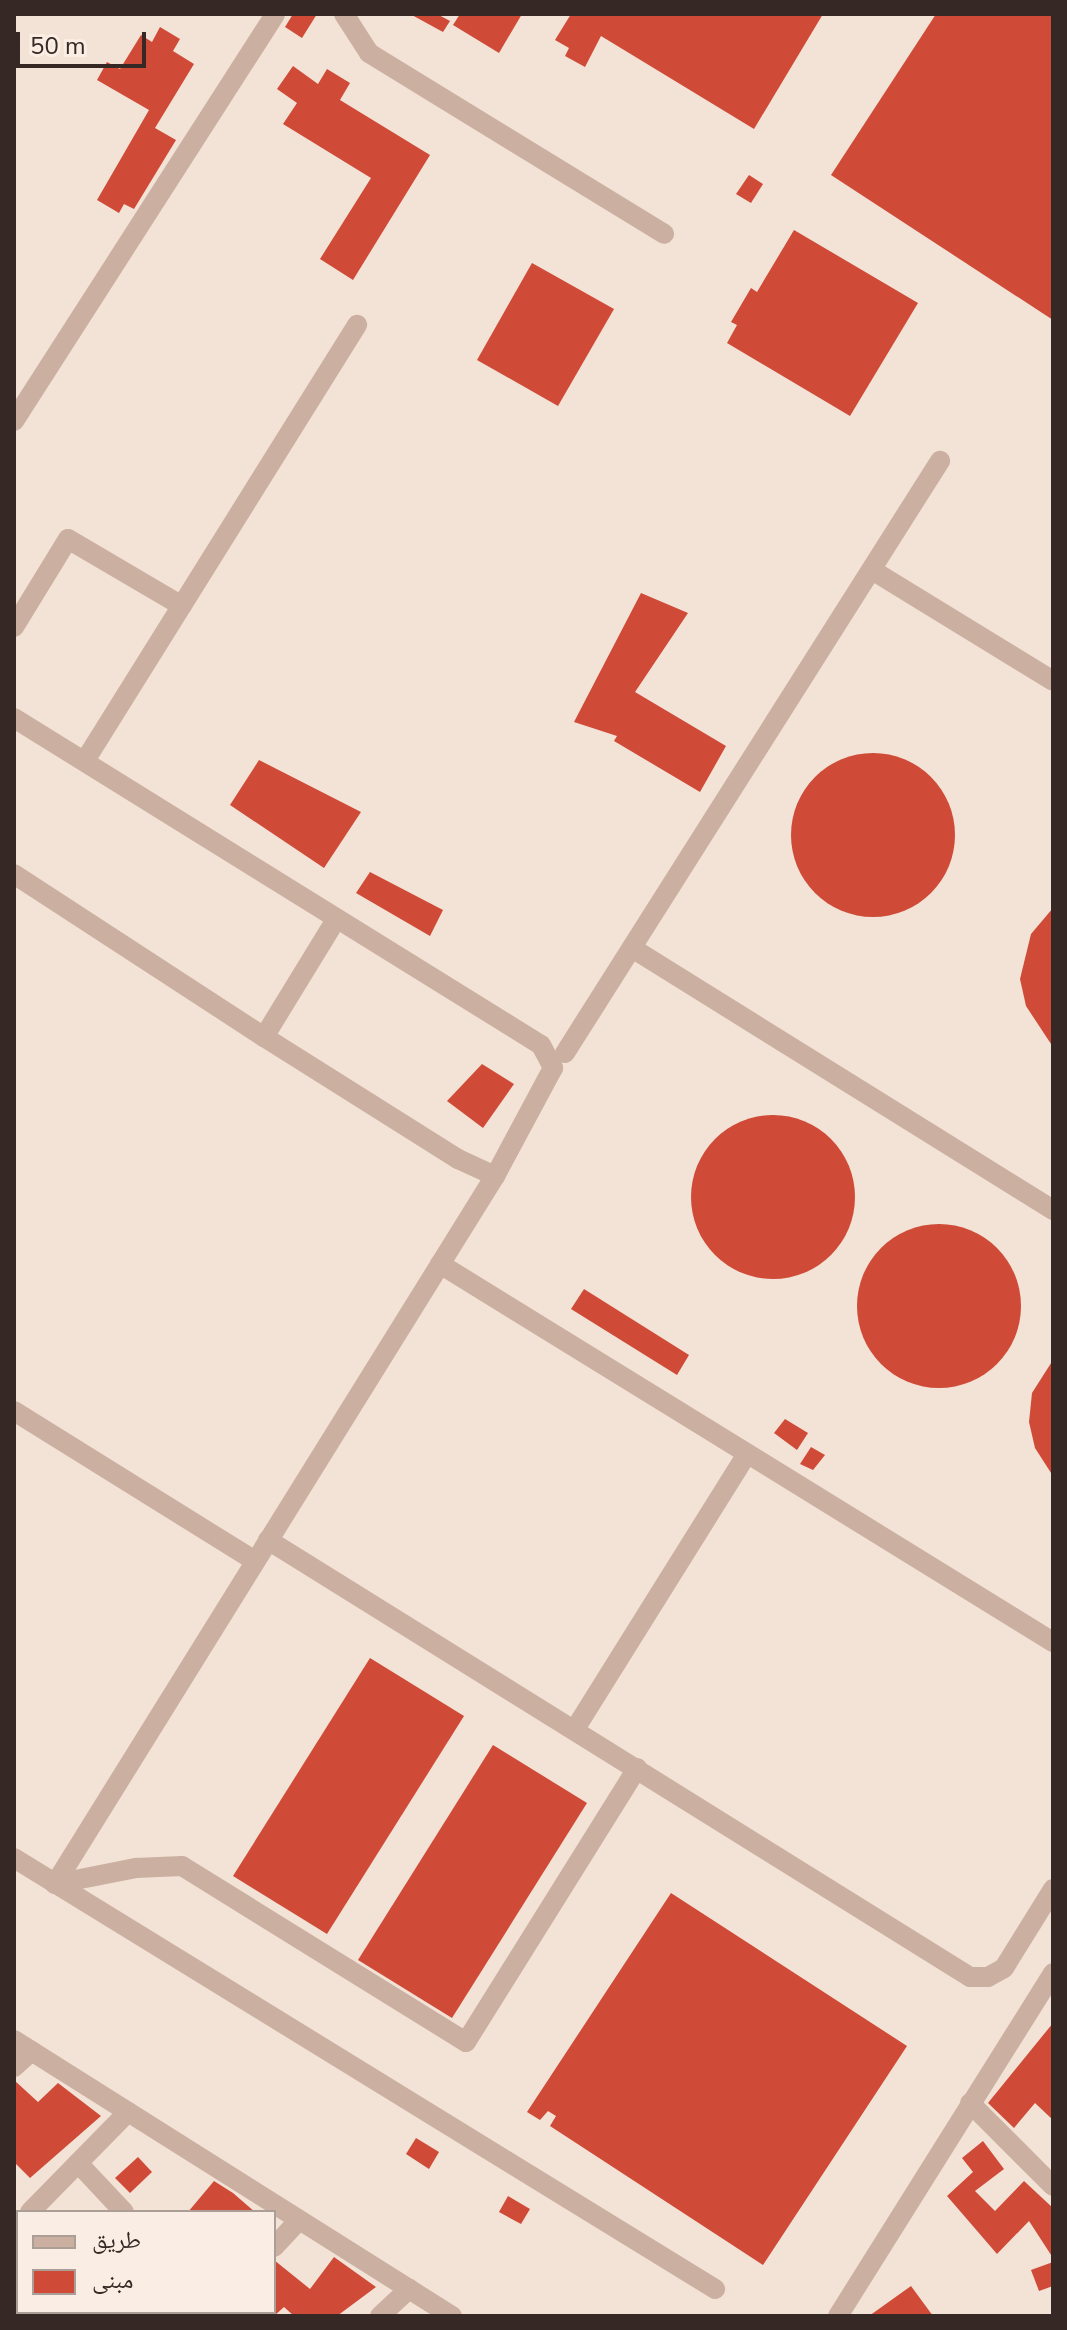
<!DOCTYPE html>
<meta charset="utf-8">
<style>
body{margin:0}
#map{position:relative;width:1067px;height:2330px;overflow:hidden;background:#f3e2d6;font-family:"Nunito Sans","Noto Naskh Arabic",sans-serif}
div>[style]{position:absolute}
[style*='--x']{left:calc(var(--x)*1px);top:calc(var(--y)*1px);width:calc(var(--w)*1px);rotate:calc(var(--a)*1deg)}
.building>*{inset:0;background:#cf4b38}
.round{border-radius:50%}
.minor>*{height:20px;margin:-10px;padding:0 10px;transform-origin:10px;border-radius:10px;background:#cbb0a2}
span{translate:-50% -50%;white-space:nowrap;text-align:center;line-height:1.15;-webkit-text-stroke:6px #faede3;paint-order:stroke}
.frame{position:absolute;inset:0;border:16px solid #352825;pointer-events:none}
.legend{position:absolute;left:16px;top:2210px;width:260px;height:104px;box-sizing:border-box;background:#faede3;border:2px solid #ab9e97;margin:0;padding:10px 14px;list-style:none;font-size:24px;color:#352825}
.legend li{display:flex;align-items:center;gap:16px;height:40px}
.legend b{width:40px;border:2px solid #ab9e97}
.scale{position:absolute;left:16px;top:32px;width:130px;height:36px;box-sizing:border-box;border:4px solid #352825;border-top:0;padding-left:10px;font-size:24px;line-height:28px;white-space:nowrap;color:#352825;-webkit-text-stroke:6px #faede3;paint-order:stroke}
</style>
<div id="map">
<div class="building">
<i style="clip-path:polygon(293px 14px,317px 14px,302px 38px,285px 27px)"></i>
<i style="clip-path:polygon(410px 14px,437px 14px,450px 21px,443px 32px)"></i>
<i style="clip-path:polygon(460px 14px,522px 14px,499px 53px,453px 25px)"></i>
<i style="clip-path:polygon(571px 14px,823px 14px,754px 129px,601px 36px,585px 67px,565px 56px,569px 48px,555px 40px)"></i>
<i style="clip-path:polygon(936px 14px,1053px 14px,1053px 320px,831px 175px)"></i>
<i style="clip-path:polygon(160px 27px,180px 39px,173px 51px,194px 64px,155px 128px,176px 140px,134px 209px,124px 204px,119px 213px,97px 200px,149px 110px,97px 80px,107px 62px,120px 69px,141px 35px,152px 42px)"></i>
<i style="clip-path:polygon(293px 66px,318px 84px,327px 69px,350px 83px,340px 100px,430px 155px,353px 280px,320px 259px,371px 178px,283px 124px,297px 103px,277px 89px)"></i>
<i style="clip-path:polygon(749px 175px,763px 184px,751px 203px,736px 194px)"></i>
<i style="clip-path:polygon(794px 230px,918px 303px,850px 416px,727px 343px,737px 325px,731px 322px,751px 288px,757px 292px)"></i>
<i style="clip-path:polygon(532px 263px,614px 309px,558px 406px,477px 360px)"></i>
<i style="clip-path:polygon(641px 593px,688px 613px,635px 692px,726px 746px,700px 792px,614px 741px,617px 736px,574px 722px)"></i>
<i class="round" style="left:791px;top:753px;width:164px;height:164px"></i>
<i style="clip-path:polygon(259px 760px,361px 812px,324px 868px,230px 805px)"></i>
<i style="clip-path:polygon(370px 872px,443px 910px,430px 936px,356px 893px)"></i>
<i style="clip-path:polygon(1053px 908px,1053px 1047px,1026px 1006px,1020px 979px,1031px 934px)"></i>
<i style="clip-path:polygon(482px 1064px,514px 1084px,483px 1128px,447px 1101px)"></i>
<i class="round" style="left:691px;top:1115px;width:164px;height:164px"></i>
<i class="round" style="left:857px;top:1224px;width:164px;height:164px"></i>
<i style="clip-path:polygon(584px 1289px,689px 1355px,677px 1375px,571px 1309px)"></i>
<i style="clip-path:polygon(1053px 1360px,1053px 1476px,1035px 1448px,1029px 1422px,1032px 1393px)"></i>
<i style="clip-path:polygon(785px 1419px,808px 1433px,797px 1450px,774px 1433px)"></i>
<i style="clip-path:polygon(811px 1447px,825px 1455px,813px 1470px,800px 1464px)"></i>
<i style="clip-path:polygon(370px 1658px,464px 1716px,327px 1934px,233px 1876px)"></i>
<i style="clip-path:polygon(493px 1745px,587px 1803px,452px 2018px,358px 1960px)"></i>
<i style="clip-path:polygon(671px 1893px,907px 2046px,763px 2265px,550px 2126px,556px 2116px,548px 2111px,540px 2120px,527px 2112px)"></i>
<i style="clip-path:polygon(1053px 2023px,1053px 2120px,1035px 2103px,1014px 2128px,988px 2103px)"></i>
<i style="clip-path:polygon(14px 2080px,38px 2102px,58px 2083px,101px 2116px,30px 2178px,14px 2162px)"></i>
<i style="clip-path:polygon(416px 2138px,439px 2152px,429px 2169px,406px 2154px)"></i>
<i style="clip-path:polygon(983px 2141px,1004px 2169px,975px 2191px,995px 2211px,1024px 2181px,1053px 2208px,1053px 2258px,1029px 2221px,997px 2254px,947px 2196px,973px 2172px,962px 2158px)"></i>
<i style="clip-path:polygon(138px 2157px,152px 2172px,130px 2193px,115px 2178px)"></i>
<i style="clip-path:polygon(214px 2181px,233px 2193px,255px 2212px,188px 2212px)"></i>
<i style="clip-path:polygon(508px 2196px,530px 2209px,521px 2224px,499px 2212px)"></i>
<i style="clip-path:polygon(334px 2257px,376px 2287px,337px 2316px,294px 2316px,284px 2307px,274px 2316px,274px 2260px,310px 2289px)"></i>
<i style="clip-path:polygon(1053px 2262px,1053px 2286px,1039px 2291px,1031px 2270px)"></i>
<i style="clip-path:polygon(911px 2286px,933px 2316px,869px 2316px)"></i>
</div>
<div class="minor">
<i style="--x:344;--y:14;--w:46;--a:57.3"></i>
<i style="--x:369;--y:53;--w:346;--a:31.5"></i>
<i style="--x:14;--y:421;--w:483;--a:-57.3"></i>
<i style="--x:872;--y:570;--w:212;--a:31.5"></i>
<i style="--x:14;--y:627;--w:103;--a:-58.5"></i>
<i style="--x:68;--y:539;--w:132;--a:30.4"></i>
<i style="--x:14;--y:718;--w:620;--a:31.82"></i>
<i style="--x:541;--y:1045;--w:26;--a:62"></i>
<i style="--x:553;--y:1068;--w:123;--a:118.2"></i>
<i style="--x:495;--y:1176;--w:41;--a:-155.3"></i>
<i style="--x:458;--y:1159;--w:229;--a:-147.8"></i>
<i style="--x:264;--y:1037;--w:298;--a:-146.9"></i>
<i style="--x:86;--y:759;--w:512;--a:-58.02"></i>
<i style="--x:632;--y:948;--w:496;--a:31.9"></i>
<i style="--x:264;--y:1037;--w:136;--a:-58.5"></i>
<i style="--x:565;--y:1053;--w:701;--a:-57.65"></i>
<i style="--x:440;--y:1264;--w:720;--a:31.66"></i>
<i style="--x:14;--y:1411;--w:284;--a:31.9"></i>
<i style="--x:268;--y:1540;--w:827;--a:31.9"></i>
<i style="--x:970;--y:1977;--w:18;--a:0"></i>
<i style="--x:988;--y:1977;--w:18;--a:-29"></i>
<i style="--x:1004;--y:1968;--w:93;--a:-58.2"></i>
<i style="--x:575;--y:1729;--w:324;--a:-58"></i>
<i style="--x:14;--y:1858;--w:823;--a:31.58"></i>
<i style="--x:55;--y:1884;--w:834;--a:-58.14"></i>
<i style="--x:55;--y:1884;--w:83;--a:-11.2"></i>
<i style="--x:136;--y:1868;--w:46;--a:-2.5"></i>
<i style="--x:182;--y:1866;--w:334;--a:31.8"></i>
<i style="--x:466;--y:2042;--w:323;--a:-58"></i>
<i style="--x:14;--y:2040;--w:518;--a:32.22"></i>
<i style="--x:14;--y:2067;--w:24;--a:-42"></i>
<i style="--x:970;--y:2103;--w:117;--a:45"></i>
<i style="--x:78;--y:2163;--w:67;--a:46.8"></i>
<i style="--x:30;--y:2212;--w:140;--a:-45.6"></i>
<i style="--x:14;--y:2227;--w:6;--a:-45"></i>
<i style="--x:274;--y:2247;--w:37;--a:-47"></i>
<i style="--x:14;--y:2283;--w:6;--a:45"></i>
<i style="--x:40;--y:2312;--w:5;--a:53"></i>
<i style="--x:203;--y:2316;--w:6;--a:-45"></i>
<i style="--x:380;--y:2316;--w:40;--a:-43"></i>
<i style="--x:838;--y:2316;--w:405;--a:-57.9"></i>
</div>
<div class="frame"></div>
<ul class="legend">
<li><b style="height:10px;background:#cbb0a2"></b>طريق</li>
<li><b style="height:22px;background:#cf4b38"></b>مبنى</li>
</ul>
<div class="scale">50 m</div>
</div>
